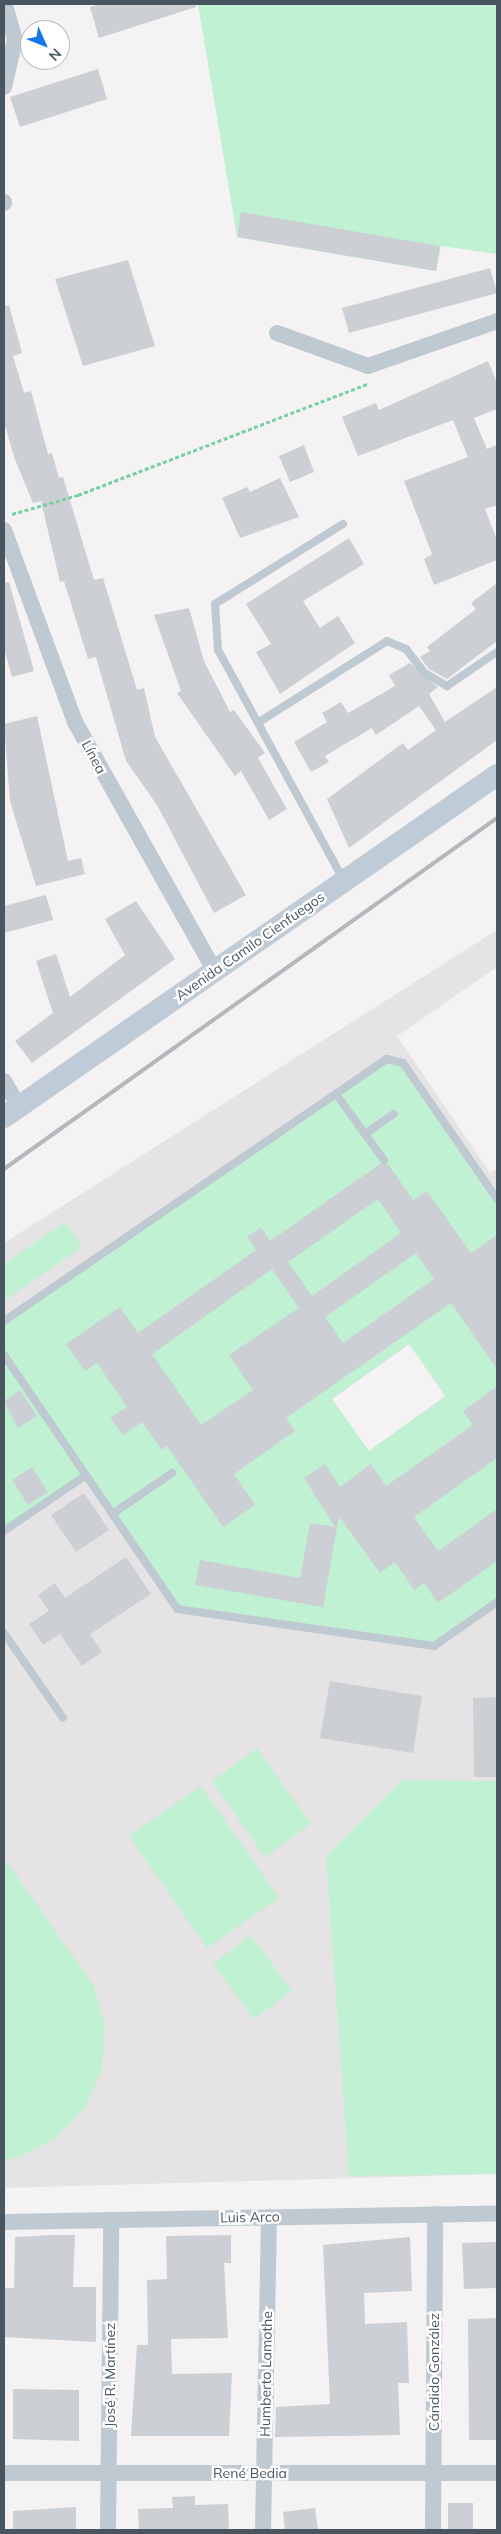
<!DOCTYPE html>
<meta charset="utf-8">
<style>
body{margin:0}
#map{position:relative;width:501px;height:2534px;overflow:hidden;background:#f4f2f2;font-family:Mulish,sans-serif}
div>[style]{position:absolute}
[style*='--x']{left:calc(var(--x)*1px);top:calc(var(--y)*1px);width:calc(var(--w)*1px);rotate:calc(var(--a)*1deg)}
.education>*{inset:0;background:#e5e3e4}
.green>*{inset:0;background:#c0f1d2}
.building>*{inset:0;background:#cccfd4}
.path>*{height:3px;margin-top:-1.5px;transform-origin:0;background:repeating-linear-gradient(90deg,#77d1a2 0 4px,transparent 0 6.5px)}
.lane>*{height:8px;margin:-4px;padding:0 4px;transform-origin:4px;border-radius:4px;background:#bfc9d1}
.street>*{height:16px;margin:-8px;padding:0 8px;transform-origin:8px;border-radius:8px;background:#bfc9d1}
.secondary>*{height:22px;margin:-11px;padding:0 11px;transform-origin:11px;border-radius:11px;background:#bfcbd6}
.rail>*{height:4px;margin:-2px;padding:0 2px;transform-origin:2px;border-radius:2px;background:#b4b7bc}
span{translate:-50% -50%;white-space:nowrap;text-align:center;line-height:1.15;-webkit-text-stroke:5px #fff;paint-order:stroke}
.street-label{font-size:14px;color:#495660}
.frame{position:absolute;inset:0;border:5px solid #495660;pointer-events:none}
.north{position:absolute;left:20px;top:20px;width:50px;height:50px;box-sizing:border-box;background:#fff;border:1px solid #b6bbbf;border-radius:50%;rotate:134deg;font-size:14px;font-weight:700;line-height:20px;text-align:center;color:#495660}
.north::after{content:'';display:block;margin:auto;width:18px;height:22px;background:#1477ec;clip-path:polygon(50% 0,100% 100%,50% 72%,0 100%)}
</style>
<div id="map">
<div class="education">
<i style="clip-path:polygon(evenodd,497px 930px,497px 967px,397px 1036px,490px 1173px,497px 1169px,497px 2174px,4px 2188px,4px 1243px,497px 930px,409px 1344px,445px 1396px,369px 1451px,332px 1399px,409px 1344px)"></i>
</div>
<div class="green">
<i style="clip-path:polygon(198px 4px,497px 4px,497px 254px,441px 246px,436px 271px,237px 237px)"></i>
<i style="clip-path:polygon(evenodd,387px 1059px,403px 1063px,497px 1199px,497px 1602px,434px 1646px,177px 1609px,86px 1475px,4px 1531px,4px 1316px,387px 1059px,409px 1344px,446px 1396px,369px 1451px,332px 1399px,409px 1344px)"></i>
<i style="clip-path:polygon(65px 1222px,82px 1247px,4px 1301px,4px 1264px)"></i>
<i style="clip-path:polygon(257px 1748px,311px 1824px,265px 1857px,212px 1781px)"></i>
<i style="clip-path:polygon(402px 1780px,497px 1781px,497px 2174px,349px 2176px,326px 1856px)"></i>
<i style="clip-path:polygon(201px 1786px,279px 1898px,207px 1948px,129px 1836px)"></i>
<i style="clip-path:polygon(4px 1858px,94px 1986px,105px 2027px,102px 2069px,85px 2108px,55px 2139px,17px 2158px,4px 2160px)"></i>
<i style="clip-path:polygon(251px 1935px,292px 1991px,254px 2019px,213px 1964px)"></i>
</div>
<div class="building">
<i style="clip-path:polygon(101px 4px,195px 4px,196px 7px,99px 38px,90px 7px)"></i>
<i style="clip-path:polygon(98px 69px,107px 99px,20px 127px,10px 97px)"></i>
<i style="clip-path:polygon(241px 212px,440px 246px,436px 271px,237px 237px)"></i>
<i style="clip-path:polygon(128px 260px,155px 346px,83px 366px,55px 279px)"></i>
<i style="clip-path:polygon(490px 268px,497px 293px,349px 333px,342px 308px)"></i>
<i style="clip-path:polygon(9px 305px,22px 353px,13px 356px,24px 393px,31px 391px,48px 454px,52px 453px,59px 478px,63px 477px,94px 580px,103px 578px,137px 690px,144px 688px,155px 737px,246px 895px,214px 913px,157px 805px,126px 761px,96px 657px,88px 659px,64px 581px,60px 582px,41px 501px,33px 503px,14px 457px,4px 421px,4px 306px)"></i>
<i style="clip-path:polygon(488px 361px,497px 383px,497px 409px,474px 418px,487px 449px,497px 445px,497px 505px,485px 509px,497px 540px,497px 560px,434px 585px,424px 559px,432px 554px,404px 481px,468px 457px,453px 420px,358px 456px,342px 417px,376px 403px,379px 410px)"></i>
<i style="clip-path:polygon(304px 445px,314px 472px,290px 482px,279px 456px)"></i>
<i style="clip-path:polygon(280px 478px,299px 517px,240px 538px,222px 498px,247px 487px,250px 492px)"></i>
<i style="clip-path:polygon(349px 538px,364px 564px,303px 601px,320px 628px,338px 616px,355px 643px,280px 694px,256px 652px,271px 644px,246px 604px)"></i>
<i style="clip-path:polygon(9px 582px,34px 671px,12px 677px,4px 649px,4px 583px)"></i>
<i style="clip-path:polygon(497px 583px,497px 641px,447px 679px,429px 669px,420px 657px,430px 651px,427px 647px,476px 609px,471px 603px)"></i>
<i style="clip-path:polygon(189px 608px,204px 661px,230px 712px,234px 710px,265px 753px,258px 758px,287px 809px,269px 820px,241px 771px,235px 776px,177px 693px,181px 691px,154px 615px)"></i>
<i style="clip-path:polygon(410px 663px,438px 687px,429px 694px,445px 722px,497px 687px,497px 740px,349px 848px,327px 799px,403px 743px,408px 750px,436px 730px,419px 706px,376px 735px,372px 728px,325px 756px,329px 762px,311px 772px,294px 742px,327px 722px,322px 713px,341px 702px,348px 713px,395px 686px,389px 675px)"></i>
<i style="clip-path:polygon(37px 716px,68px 861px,81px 858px,85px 874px,36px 886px,10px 801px,4px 724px)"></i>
<i style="clip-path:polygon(46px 895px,53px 920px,4px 933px,4px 906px)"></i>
<i style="clip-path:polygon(136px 901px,175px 959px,32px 1063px,15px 1041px,53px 1013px,36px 961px,56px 954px,70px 997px,125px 955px,105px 919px)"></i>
<i style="clip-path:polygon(evenodd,380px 1164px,388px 1164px,413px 1200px,427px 1191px,471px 1253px,497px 1235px,497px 1369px,451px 1303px,286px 1418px,295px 1431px,234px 1474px,255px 1505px,223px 1527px,167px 1446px,162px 1450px,142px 1422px,123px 1435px,110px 1418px,127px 1407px,97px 1363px,85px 1371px,66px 1344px,120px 1307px,138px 1333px,256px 1250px,247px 1237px,261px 1227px,270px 1241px,380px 1164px,378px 1199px,401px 1233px,312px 1296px,288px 1262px,378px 1199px,380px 1164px,416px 1253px,434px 1279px,343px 1343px,325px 1317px,416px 1253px,380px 1164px,272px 1269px,299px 1308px,229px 1355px,253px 1390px,201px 1425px,152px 1354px,272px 1269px)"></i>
<i style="clip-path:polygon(497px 1386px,497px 1458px,414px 1517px,438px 1551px,497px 1509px,497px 1561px,438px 1603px,424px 1583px,414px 1590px,395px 1562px,380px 1573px,339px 1516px,323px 1607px,195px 1585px,200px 1560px,300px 1578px,310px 1523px,335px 1527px,304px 1478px,325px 1464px,340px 1487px,371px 1464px,386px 1486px,473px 1425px,463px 1411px)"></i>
<i style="clip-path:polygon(20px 1390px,37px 1416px,18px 1428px,4px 1401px)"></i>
<i style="clip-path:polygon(32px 1467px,48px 1492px,28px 1505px,12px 1480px)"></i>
<i style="clip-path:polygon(84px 1493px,109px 1530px,76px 1552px,51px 1515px)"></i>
<i style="clip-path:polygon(126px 1557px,151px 1594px,90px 1634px,102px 1652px,82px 1666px,60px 1634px,43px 1645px,29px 1624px,49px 1611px,38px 1595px,55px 1583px,65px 1598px)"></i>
<i style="clip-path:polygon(330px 1681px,422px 1696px,413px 1753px,320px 1738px)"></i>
<i style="clip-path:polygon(497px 1697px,497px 1777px,474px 1777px,473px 1698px)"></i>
<i style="clip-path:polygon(53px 2235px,75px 2235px,73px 2287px,96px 2287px,96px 2342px,4px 2337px,4px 2288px,14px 2288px,15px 2237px)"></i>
<i style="clip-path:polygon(231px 2235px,231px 2263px,224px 2263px,228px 2338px,171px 2339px,172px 2374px,232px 2373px,229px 2436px,131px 2436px,137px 2345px,148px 2345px,147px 2280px,167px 2279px,166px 2236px)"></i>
<i style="clip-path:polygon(410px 2237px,412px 2291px,364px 2293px,365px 2324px,407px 2322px,409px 2383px,398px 2383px,400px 2435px,275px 2437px,276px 2407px,330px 2404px,323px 2245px)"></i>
<i style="clip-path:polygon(497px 2242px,497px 2288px,464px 2289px,462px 2243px)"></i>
<i style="clip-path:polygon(497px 2318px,497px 2440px,469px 2440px,468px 2319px)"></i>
<i style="clip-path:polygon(13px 2389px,79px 2390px,79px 2441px,13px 2439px)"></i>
<i style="clip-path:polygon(195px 2496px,195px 2505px,228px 2504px,229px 2530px,139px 2530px,138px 2509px,173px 2508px,172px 2497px)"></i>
<i style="clip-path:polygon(448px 2503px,473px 2503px,473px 2530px,448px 2530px)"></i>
<i style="clip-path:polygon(76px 2507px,76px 2530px,13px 2530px,13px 2511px)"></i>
<i style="clip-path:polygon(315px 2508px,318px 2530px,285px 2530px,283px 2512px)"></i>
</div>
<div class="path">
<i style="--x:12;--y:514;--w:69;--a:-16.1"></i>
<i style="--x:78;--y:495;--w:310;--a:-21"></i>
</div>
<div class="lane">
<i style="--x:259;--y:722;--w:151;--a:-32.3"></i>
<i style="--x:387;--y:641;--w:21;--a:23"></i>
<i style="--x:406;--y:649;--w:31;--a:52"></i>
<i style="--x:425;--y:673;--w:26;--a:31"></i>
<i style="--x:447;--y:686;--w:60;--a:-34.2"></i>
<i style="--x:343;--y:879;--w:261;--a:-118.6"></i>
<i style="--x:218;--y:650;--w:46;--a:-93.7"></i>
<i style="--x:215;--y:604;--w:151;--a:-32"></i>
<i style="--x:336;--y:1094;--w:82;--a:54"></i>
<i style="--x:365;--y:1134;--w:35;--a:-35"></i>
<i style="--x:4;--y:1321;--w:464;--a:-34.4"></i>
<i style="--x:387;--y:1059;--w:16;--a:14"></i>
<i style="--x:403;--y:1063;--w:165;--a:55.3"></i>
<i style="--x:4;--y:1355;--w:307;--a:55.7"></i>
<i style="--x:177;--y:1609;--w:260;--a:8.2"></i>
<i style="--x:434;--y:1646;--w:77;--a:-34.9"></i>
<i style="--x:112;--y:1514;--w:73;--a:-34.3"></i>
<i style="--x:4;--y:1531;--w:99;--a:-34.3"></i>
<i style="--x:4;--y:1633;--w:103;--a:55.2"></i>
</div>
<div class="street">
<i style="--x:4;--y:87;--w:48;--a:-76.8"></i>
<i style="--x:15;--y:40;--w:37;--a:-106"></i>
<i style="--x:4;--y:202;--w:1;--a:90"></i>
<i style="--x:277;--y:333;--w:97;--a:19.9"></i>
<i style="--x:368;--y:366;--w:137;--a:-19.2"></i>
<i style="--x:4;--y:530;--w:205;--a:69.7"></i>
<i style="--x:75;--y:722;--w:286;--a:60.7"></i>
<i style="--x:4;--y:1081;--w:30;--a:60"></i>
<i style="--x:4;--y:2222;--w:493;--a:-1"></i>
<i style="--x:4;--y:2473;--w:493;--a:0"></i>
<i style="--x:108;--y:2530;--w:310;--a:-89.4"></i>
<i style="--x:263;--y:2530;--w:313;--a:-88.9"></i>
<i style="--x:433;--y:2530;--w:316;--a:-89.6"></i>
</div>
<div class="secondary">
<i style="--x:4;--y:1117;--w:600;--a:-34.75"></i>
</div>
<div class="rail">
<i style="--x:4;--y:1169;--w:605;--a:-35.45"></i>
</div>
<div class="street-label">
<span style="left:94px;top:757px;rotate:62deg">Línea</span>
<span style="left:250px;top:946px;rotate:-35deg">Avenida Camilo Cienfuegos</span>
<span style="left:250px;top:2217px;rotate:-1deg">Luis Arco</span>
<span style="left:434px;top:2372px;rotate:-90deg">Cándido González</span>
<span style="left:266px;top:2374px;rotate:-89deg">Humberto Lamothe</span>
<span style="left:110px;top:2375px;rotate:-90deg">José R. Martínez</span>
<span style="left:250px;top:2473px">René Bedia</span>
</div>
<div class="frame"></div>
<div class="north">N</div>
</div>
